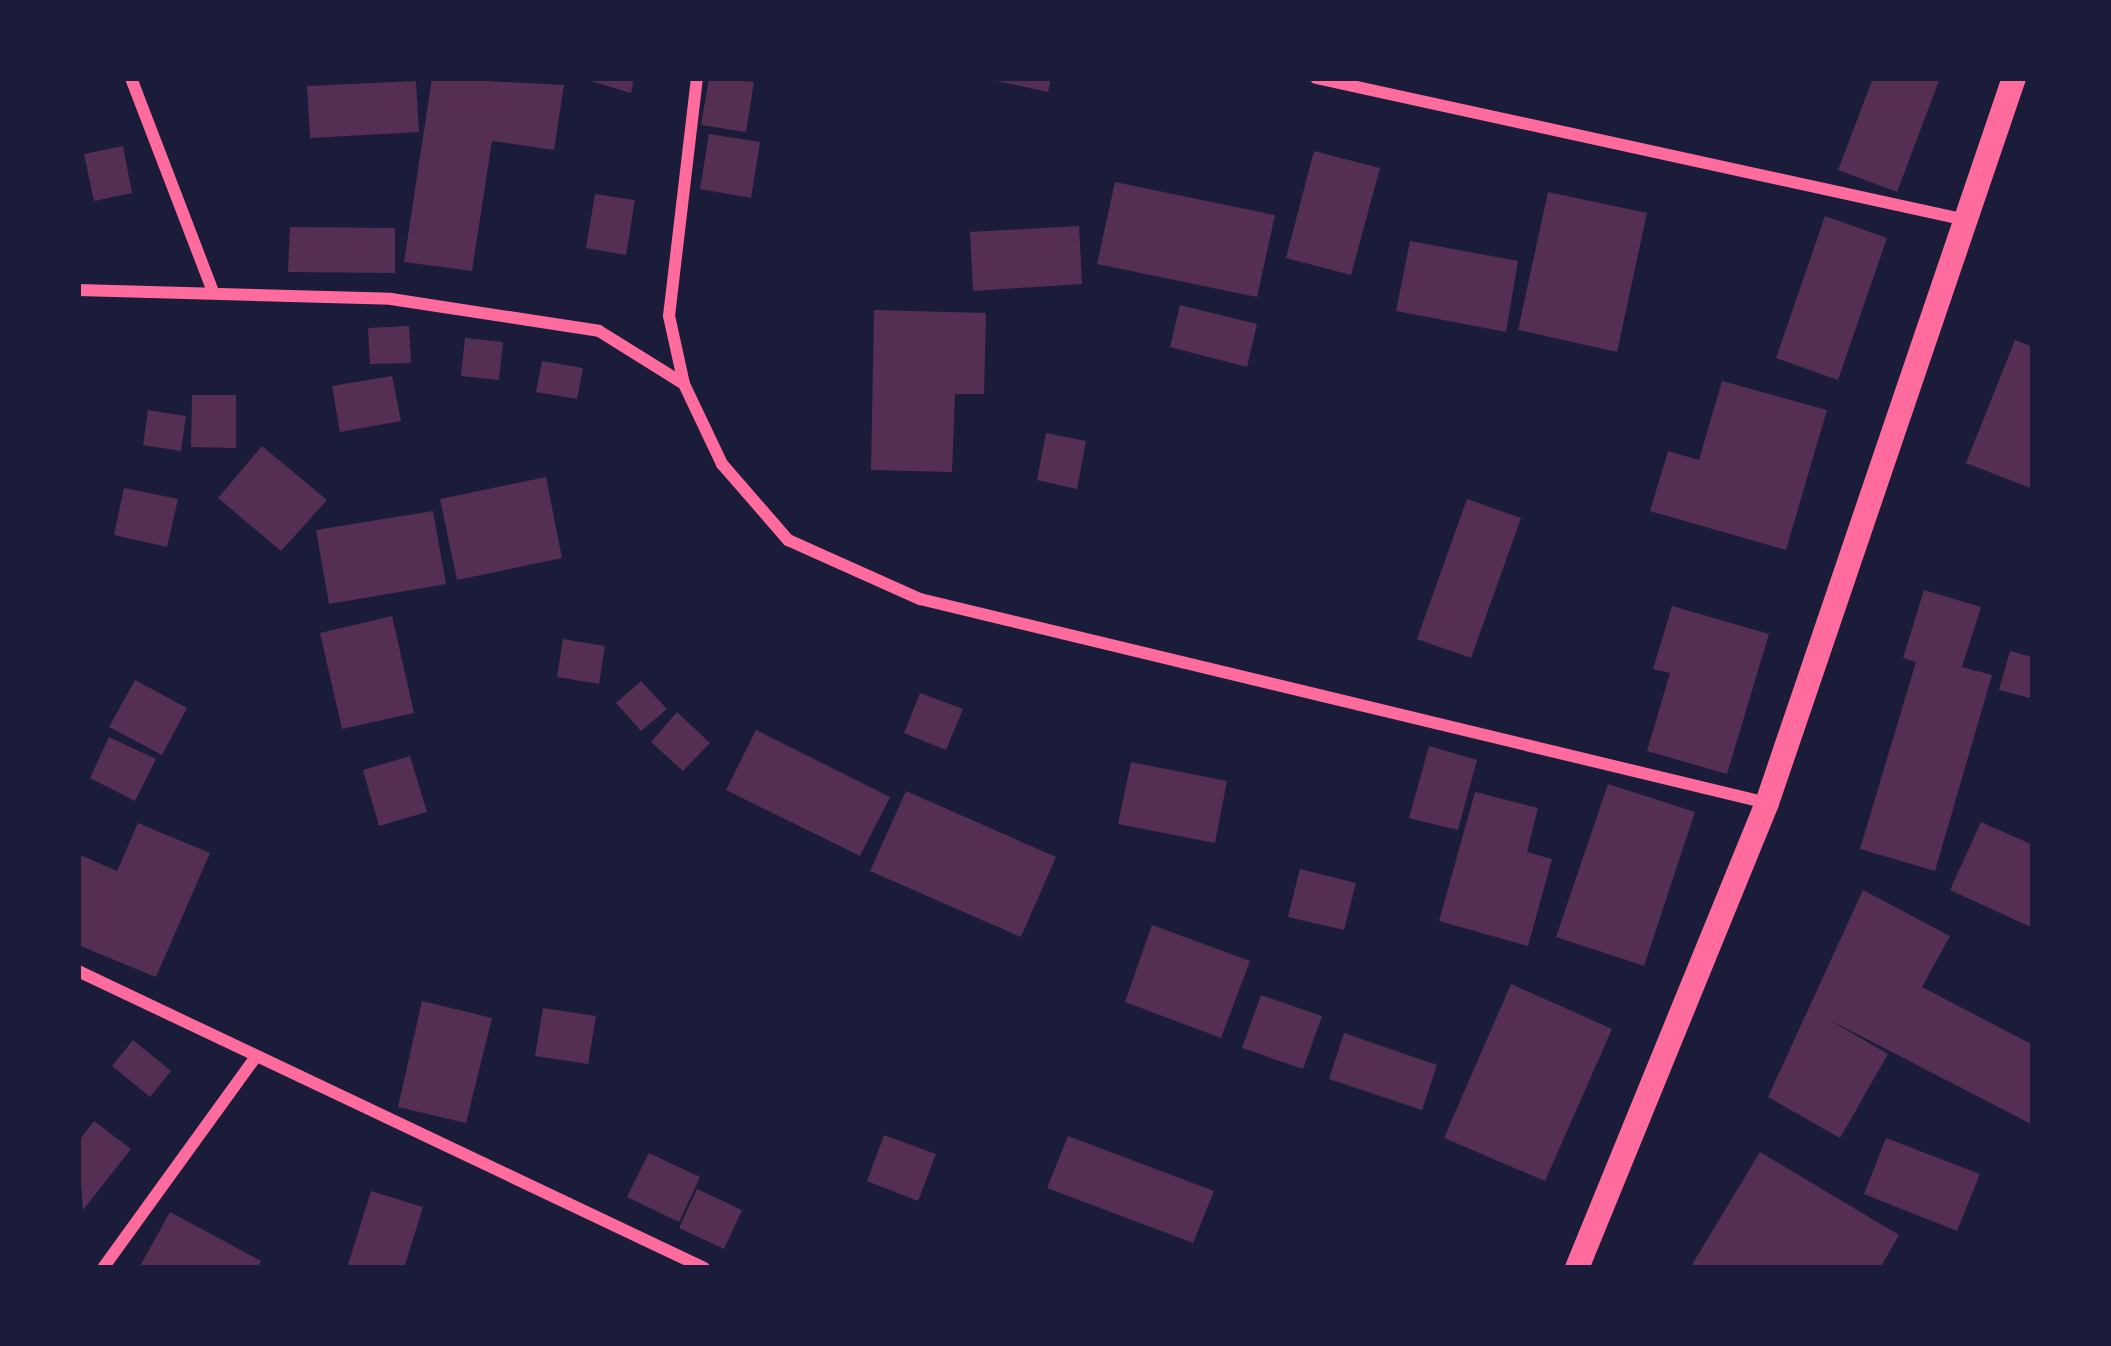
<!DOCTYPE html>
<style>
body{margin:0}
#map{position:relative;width:2111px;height:1346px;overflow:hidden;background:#1b1b3a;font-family:"Work Sans",sans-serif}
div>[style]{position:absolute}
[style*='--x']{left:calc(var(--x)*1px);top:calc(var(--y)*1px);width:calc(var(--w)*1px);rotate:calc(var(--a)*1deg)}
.building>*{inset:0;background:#542f53}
.minor>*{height:12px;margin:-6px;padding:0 6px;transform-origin:6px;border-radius:6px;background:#ff6b9d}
.secondary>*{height:24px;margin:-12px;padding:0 12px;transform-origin:12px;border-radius:12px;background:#ff6b9d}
span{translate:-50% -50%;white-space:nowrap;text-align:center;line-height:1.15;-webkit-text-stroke:12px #1b1b3a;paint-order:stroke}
.frame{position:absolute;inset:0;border:81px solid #1b1b3a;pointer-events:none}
</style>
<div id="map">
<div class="building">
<i style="clip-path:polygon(432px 78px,564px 85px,554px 150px,492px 141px,472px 271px,404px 262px)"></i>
<i style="clip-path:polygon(581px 78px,634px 78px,631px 93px)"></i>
<i style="clip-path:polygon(709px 78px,754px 82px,746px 132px,701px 125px)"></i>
<i style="clip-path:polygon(983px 78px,1051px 78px,1048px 92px)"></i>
<i style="clip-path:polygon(1873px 78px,1940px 78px,1897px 192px,1838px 170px)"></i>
<i style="clip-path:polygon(416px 81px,419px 132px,310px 138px,307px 86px)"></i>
<i style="clip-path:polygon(709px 134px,760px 142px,751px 198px,700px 189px)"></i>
<i style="clip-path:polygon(123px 146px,132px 193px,94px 201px,84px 154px)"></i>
<i style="clip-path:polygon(1314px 151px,1380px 168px,1351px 275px,1286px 258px)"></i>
<i style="clip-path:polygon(1115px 182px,1275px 215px,1257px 297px,1097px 264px)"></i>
<i style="clip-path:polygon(1548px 192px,1647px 213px,1617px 352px,1518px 330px)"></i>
<i style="clip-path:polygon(595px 194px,635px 200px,626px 255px,586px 248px)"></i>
<i style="clip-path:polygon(1825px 216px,1887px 238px,1838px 380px,1776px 358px)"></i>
<i style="clip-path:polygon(1079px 226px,1082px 284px,973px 291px,970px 232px)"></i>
<i style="clip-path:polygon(290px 227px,395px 228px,395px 273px,288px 272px)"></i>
<i style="clip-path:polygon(1410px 241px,1518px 261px,1506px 332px,1396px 311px)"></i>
<i style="clip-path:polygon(1180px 305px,1257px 324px,1247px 367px,1170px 347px)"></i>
<i style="clip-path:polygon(874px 310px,986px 313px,984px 394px,955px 394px,952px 472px,871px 470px)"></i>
<i style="clip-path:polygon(409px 326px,411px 363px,370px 364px,368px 328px)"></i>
<i style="clip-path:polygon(465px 338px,503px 342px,499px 380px,461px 376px)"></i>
<i style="clip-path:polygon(2015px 340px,2033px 347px,2033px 489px,1966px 463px)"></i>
<i style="clip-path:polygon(542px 361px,583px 368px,577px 399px,536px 392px)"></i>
<i style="clip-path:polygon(392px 376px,401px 421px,340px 432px,332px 386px)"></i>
<i style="clip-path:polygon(1722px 381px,1827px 410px,1786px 550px,1650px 511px,1668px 451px,1699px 460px)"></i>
<i style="clip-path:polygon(192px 395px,236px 395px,236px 448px,191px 447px)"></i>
<i style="clip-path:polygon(148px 410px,186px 416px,181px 451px,143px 445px)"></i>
<i style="clip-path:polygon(1046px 433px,1086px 441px,1077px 489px,1037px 480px)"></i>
<i style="clip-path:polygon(262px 446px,327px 500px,281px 551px,218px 498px)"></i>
<i style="clip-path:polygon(546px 477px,562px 558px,457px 580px,440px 499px)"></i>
<i style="clip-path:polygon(124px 488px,178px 499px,167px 547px,114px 535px)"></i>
<i style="clip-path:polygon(1467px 499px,1521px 518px,1471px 658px,1417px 639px)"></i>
<i style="clip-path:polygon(433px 511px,446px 584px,329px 604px,316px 530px)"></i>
<i style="clip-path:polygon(1924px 590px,1981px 607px,1962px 667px,1992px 675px,1935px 871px,1860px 849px,1916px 662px,1903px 658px)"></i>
<i style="clip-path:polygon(1672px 606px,1769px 634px,1727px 774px,1647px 751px,1670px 673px,1653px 669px)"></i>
<i style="clip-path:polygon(392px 616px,414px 713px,342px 729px,320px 633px)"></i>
<i style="clip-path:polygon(563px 639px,605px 646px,599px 684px,557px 677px)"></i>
<i style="clip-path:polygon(2010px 651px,2033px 657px,2033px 699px,1999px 690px)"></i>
<i style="clip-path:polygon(135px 680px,187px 708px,162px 755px,109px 727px)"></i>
<i style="clip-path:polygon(641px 681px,667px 709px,641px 731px,616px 703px)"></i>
<i style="clip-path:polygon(920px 693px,963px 709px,946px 750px,904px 733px)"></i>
<i style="clip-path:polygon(677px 712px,710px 743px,683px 771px,651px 742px)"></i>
<i style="clip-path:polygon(756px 730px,890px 797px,860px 856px,726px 790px)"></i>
<i style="clip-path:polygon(109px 737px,156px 759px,135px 801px,90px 778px)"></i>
<i style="clip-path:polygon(1429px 746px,1477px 760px,1458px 830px,1409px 818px)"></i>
<i style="clip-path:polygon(410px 756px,427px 812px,379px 826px,363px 770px)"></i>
<i style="clip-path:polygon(1131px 762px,1227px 781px,1215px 843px,1118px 824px)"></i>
<i style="clip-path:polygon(1608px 784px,1695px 812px,1644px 966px,1556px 937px)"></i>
<i style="clip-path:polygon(906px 791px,1056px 857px,1021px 937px,870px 871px)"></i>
<i style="clip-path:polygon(1475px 792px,1538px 808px,1527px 852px,1552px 859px,1528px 946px,1439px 921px)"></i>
<i style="clip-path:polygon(1981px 822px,2033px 845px,2033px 928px,1950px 890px)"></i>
<i style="clip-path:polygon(138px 823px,210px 853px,156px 977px,78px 945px,78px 854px,117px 871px)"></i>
<i style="clip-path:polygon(1300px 869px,1356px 883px,1344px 930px,1288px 917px)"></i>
<i style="clip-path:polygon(1863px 890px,1950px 936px,1922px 987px,2033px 1045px,2033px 1125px,1828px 1019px,1888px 1054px,1840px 1138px,1768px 1097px)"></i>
<i style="clip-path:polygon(1152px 925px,1250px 961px,1221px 1038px,1125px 1002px)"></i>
<i style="clip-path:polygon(1511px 984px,1612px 1029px,1545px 1181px,1444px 1138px)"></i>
<i style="clip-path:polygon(1261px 995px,1322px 1016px,1303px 1069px,1242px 1048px)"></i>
<i style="clip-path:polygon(422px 1001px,492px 1018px,466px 1123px,398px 1107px)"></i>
<i style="clip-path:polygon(543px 1008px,596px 1016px,588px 1064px,535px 1056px)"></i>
<i style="clip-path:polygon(1344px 1033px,1437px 1065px,1422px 1110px,1329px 1079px)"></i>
<i style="clip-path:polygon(133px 1040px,171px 1071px,150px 1097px,112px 1066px)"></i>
<i style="clip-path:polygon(94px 1121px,131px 1149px,83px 1210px,78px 1142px)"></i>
<i style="clip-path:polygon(884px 1135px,936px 1154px,918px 1201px,867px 1181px)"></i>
<i style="clip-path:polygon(1068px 1136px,1214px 1191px,1193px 1243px,1047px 1188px)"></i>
<i style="clip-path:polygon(1886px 1138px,1980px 1174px,1957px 1231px,1864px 1194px)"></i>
<i style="clip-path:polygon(1760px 1152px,1899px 1235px,1880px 1268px,1690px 1268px)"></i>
<i style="clip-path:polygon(649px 1153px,700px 1177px,679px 1222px,627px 1197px)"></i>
<i style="clip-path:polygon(697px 1189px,742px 1210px,724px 1249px,679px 1228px)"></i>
<i style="clip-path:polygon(371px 1191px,423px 1207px,404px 1268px,347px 1268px)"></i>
<i style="clip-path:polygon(170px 1212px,261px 1261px,257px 1268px,139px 1268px)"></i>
</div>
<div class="minor">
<i style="--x:131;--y:78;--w:229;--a:69"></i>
<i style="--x:1316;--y:78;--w:665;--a:12.32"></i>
<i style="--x:78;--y:290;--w:313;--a:1.6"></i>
<i style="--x:391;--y:299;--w:210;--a:8.7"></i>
<i style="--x:599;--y:331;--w:100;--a:31.9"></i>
<i style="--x:684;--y:384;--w:89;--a:64.6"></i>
<i style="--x:722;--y:464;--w:101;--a:49"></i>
<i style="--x:788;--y:540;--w:145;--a:24.1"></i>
<i style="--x:920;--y:599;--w:871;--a:13.54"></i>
<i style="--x:684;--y:384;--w:70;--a:-102.4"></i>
<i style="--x:669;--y:316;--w:240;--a:-83.3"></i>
<i style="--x:78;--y:971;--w:693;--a:25.38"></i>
<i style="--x:103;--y:1268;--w:261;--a:-54.1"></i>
</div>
<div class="secondary">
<i style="--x:1577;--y:1268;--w:502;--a:-67.77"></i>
<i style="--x:1767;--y:803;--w:766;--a:-71.19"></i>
</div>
<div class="frame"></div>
</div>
